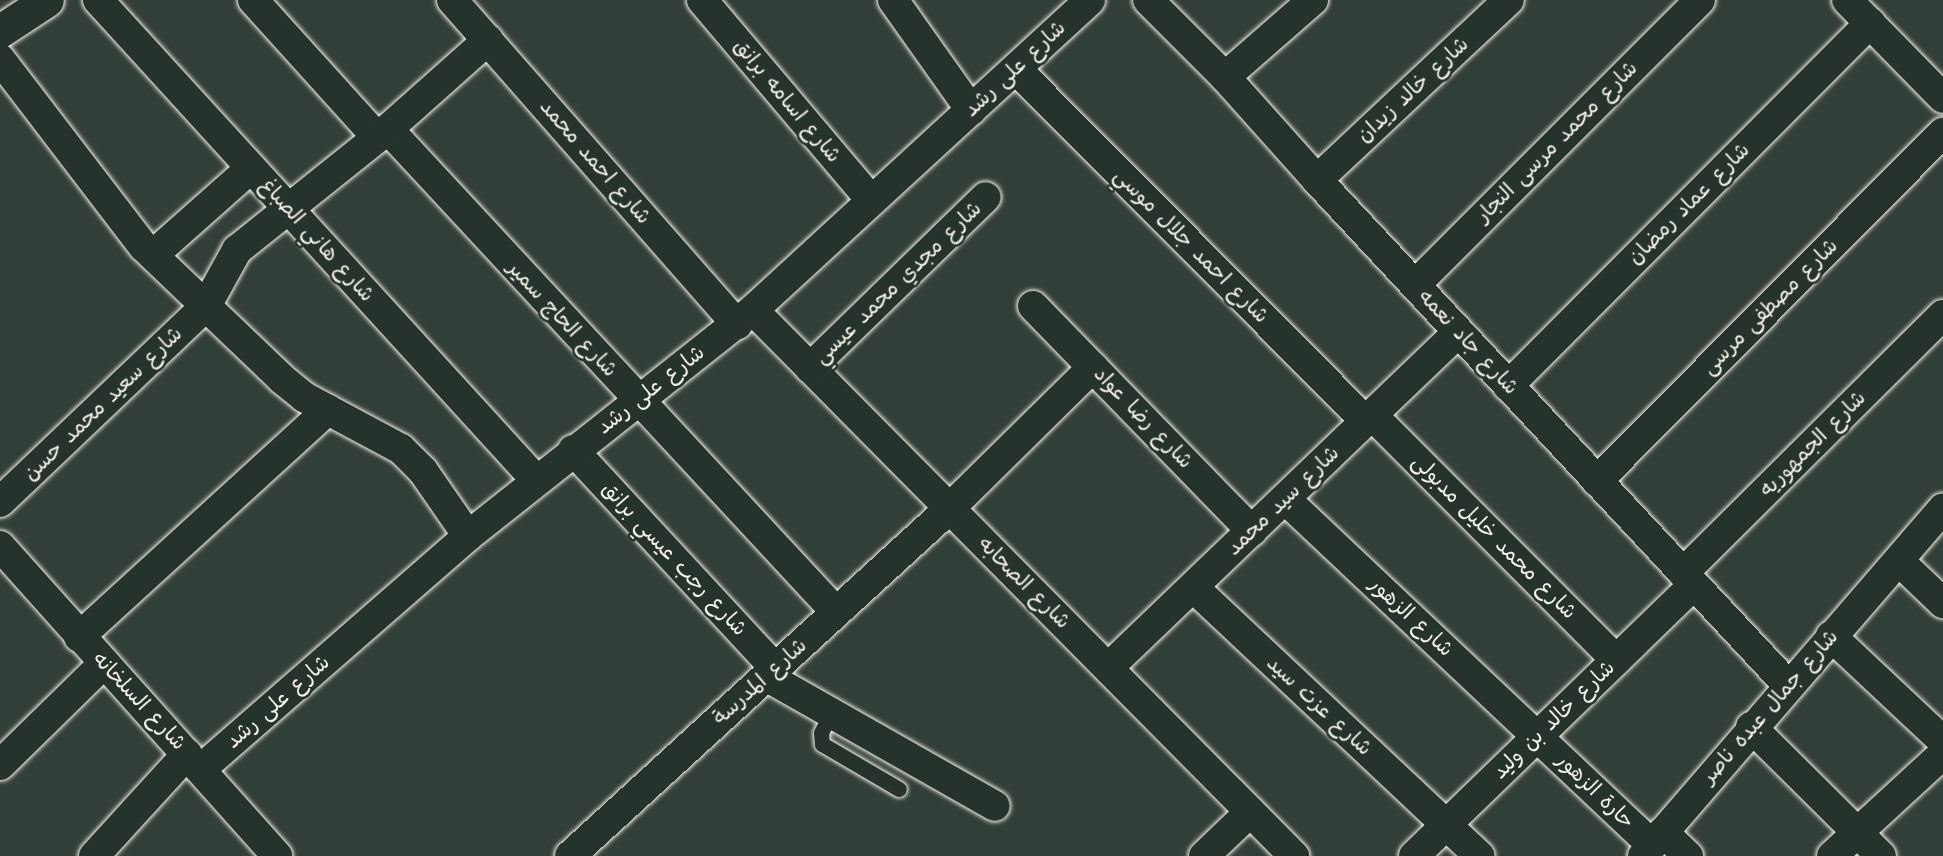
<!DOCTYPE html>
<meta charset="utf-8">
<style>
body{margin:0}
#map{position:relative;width:1943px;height:856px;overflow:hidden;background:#323e38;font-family:"Architects Daughter","Playpen Sans Arabic",sans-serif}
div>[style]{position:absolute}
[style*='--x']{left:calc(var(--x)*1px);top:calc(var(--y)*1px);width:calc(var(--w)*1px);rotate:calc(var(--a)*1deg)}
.roads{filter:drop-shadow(0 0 2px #f4f1e8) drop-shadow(0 0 2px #f4f1e8)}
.service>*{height:15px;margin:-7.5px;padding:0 7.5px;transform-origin:7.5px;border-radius:7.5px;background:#26332d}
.minor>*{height:30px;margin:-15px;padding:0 15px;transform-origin:15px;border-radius:15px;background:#26332d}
.tertiary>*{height:33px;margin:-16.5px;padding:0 16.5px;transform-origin:16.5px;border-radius:16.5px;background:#26332d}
span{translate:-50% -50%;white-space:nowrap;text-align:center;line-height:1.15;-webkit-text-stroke:5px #26332d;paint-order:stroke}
.street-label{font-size:21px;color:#f4f1e8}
</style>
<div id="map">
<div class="roads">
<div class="service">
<i style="--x:831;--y:713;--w:22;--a:117"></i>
<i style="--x:821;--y:733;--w:11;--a:85"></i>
<i style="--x:822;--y:744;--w:89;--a:30.3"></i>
</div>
<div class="minor">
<i style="--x:98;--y:0;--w:650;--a:47.62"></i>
<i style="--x:253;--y:0;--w:185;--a:47.9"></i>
<i style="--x:452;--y:0;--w:432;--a:48.7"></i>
<i style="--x:702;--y:0;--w:263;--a:49.8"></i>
<i style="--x:893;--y:0;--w:135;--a:54.7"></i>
<i style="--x:1148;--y:0;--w:109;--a:45"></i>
<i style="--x:1225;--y:77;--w:138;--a:48.2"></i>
<i style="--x:1317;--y:180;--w:691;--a:47"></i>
<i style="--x:1847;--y:0;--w:137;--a:45.6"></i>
<i style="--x:0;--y:59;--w:235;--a:52.6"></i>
<i style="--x:143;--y:246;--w:192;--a:43.7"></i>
<i style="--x:282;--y:379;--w:28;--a:39"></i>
<i style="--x:304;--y:397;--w:110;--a:28.2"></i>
<i style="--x:401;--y:449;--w:31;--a:45"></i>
<i style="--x:423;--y:471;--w:79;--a:55.3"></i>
<i style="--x:1017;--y:70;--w:494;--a:45.2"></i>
<i style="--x:1225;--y:77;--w:117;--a:-41.2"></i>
<i style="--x:388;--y:129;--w:659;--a:47.15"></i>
<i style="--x:1317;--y:180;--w:263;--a:-43.2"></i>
<i style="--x:153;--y:255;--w:131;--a:-41.6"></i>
<i style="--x:1415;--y:285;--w:403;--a:-45"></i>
<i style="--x:1033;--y:306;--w:314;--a:45.8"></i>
<i style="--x:753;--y:310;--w:769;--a:45.26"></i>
<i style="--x:810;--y:368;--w:245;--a:-44.2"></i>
<i style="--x:1508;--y:386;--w:513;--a:-45.08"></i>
<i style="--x:1372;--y:415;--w:346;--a:45.1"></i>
<i style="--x:573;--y:450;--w:297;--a:47.2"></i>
<i style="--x:1597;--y:481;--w:491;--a:-45.2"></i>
<i style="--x:1285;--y:499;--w:504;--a:43.31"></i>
<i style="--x:0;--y:502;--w:284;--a:-43.6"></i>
<i style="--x:206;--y:306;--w:64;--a:-61"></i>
<i style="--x:237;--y:250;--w:193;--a:-38.7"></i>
<i style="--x:388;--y:129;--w:134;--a:-41.7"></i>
<i style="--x:0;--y:546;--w:416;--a:48.2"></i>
<i style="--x:1899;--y:561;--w:61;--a:43.7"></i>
<i style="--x:1683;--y:573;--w:366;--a:-44.8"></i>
<i style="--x:1193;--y:587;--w:393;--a:43.2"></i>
<i style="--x:1831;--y:636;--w:154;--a:43.2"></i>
<i style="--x:79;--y:637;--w:337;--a:-42.4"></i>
<i style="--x:1108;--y:668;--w:485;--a:-43.8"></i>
<i style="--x:766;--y:676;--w:263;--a:29.6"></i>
<i style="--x:1751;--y:727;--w:183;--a:44.8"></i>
<i style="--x:0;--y:765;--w:146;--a:-44.4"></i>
<i style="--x:201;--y:769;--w:354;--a:-41.1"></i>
<i style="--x:468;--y:536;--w:364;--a:-38.4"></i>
<i style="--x:753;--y:310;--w:458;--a:-42.6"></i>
<i style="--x:1663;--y:832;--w:35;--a:44"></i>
<i style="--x:94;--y:856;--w:138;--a:-47.6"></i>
<i style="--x:570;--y:856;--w:514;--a:-42.48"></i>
<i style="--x:949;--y:509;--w:202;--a:-44.6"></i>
<i style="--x:1204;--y:856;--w:64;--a:-43.7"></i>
<i style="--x:1414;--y:856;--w:390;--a:-44.1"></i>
<i style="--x:1643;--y:856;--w:459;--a:-49.2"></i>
<i style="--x:1832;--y:856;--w:151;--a:-42.6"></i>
</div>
<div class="tertiary">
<i style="--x:0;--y:31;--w:56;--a:-33.4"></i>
</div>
</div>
<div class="street-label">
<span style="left:1015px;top:69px;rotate:-43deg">شارع على رشد</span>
<span style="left:1413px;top:90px;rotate:-43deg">شارع خالد زيدان</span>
<span style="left:787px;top:101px;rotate:50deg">شارع اسامه برانق</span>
<span style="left:1557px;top:142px;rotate:-45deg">شارع محمد مرسى النجار</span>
<span style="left:595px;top:162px;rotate:49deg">شارع احمد محمد</span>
<span style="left:1689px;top:204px;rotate:-45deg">شارع عماد رمضان</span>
<span style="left:317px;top:240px;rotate:48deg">شارع هاني الصباغ</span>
<span style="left:1191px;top:246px;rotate:45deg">شارع احمد جلال موسي</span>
<span style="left:898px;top:283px;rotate:-44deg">شارع مجدي محمد عيسي</span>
<span style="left:1770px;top:307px;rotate:-45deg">شارع مصطفى مرسى</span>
<span style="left:562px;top:319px;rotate:47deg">شارع الحاج سمير</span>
<span style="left:1468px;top:342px;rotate:47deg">شارع جاد نعمه</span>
<span style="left:651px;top:390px;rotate:-38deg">شارع على رشد</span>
<span style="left:103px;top:404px;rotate:-44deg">شارع سعيد محمد حسن</span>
<span style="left:1143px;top:418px;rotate:46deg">شارع رضا عواد</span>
<span style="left:1813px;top:444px;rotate:-45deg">شارع الجمهوريه</span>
<span style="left:1283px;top:501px;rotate:-44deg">شارع سيد محمد</span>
<span style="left:1494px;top:537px;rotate:45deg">شارع محمد خليل مدبولى</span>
<span style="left:674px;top:559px;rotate:47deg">شارع رجب عيسي برانق</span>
<span style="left:1024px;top:583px;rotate:45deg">شارع الصحابه</span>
<span style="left:1411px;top:617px;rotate:43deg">شارع الزهور</span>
<span style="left:760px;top:682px;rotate:-42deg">شارع المدرسة</span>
<span style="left:139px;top:701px;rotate:47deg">شارع السلخانه</span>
<span style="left:278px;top:702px;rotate:-41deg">شارع على رشد</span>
<span style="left:1319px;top:706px;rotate:43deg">شارع عزت سيد</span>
<span style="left:1770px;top:707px;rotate:-49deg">شارع جمال عبده ناصر</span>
<span style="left:1554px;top:720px;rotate:-44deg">شارع خالد بن وليد</span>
<span style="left:1595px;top:791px;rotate:44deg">حارة الزهور</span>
</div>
</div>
